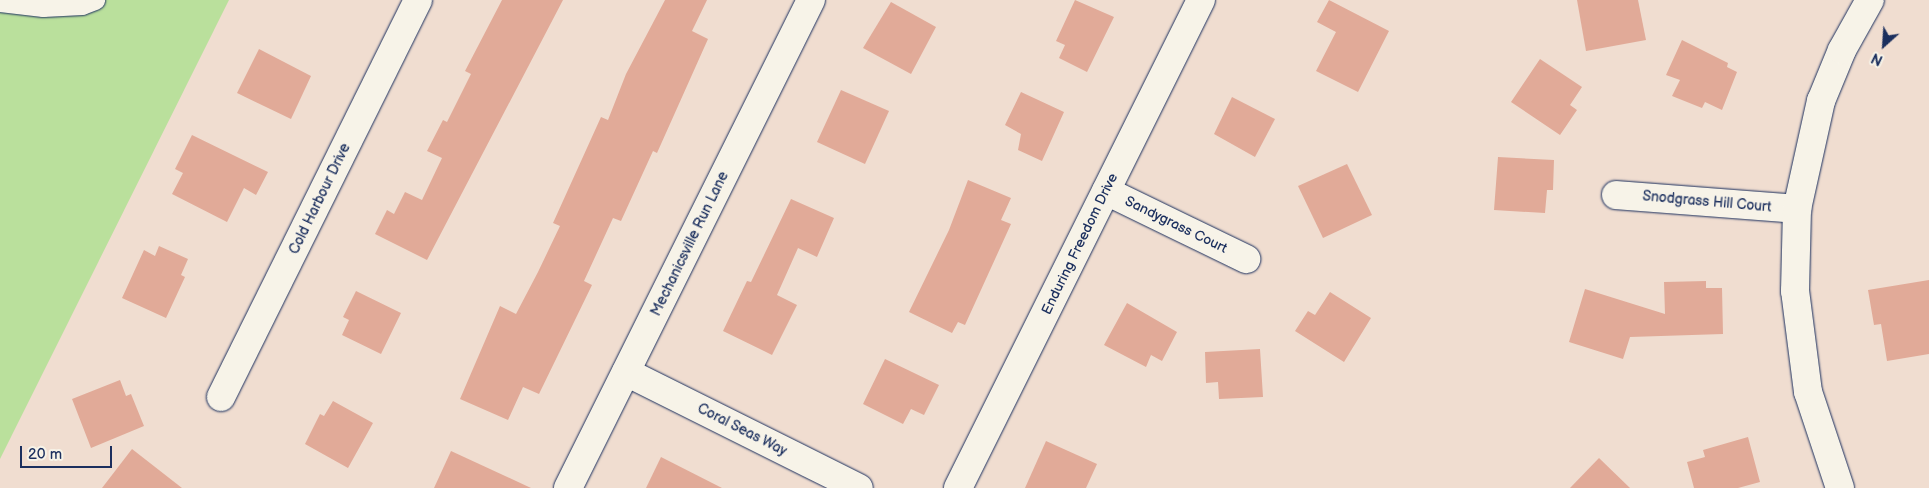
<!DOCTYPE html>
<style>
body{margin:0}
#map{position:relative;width:1929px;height:488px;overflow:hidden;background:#f0ddd0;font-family:"Balsamiq Sans",sans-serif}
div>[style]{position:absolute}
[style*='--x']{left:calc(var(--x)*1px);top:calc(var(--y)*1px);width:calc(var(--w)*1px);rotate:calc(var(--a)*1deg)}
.green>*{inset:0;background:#bae09c}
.building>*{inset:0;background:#e1aa98}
.roads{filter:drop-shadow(0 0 1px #1b2f5e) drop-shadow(0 0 1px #1b2f5e)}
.service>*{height:19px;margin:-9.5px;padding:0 9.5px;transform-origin:9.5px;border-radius:9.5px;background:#f7f3e8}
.minor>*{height:28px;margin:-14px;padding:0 14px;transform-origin:14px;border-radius:14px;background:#f7f3e8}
span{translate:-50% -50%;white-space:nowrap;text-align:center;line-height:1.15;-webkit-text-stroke:4px #f7f3e8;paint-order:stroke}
.street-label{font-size:14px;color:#1b2f5e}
.north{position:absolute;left:1859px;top:20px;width:50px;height:50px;-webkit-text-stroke:4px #f7f3e8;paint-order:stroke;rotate:206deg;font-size:14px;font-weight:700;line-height:20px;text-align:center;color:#1b2f5e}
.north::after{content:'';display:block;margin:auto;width:18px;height:22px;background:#1b2f5e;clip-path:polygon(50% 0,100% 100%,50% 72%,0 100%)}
.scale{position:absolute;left:20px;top:446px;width:92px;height:22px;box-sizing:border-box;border:2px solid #1b2f5e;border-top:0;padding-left:6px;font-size:15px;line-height:18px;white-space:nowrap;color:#1b2f5e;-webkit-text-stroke:4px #f7f3e8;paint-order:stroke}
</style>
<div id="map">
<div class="green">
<i style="clip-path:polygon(0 0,229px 0,0 459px)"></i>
</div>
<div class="building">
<i style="clip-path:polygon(502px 0,563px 0,427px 260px,375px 234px,387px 210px,394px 214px,405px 192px,422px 200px,442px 158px,427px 151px,443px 120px,447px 122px,471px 74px,465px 71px)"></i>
<i style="clip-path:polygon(665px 0,707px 0,692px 31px,708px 39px,657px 153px,653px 151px,621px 221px,613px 218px,584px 281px,592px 285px,539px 394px,523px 387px,508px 420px,460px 399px,500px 306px,516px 314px,538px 272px,560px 226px,553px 223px,601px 117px,608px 120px,626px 74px)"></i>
<i style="clip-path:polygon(1075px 0,1114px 17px,1087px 72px,1059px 58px,1065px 45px,1056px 41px)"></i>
<i style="clip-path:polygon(1329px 0,1389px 31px,1358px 92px,1316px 71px,1336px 32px,1317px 22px)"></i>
<i style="clip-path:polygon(1577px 0,1638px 0,1646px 40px,1586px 51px)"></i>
<i style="clip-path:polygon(891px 2px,936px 27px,911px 74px,863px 48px)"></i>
<i style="clip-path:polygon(1682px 40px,1728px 63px,1727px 67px,1737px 72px,1722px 110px,1705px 102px,1702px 108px,1672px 96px,1680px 80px,1666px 75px)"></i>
<i style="clip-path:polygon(259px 49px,311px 76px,291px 119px,237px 93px)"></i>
<i style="clip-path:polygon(1540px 59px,1582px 87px,1570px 105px,1577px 110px,1560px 135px,1511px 102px)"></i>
<i style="clip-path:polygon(841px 90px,889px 111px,865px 164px,817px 142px)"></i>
<i style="clip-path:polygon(1021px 92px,1064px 112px,1042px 161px,1018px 150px,1021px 134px,1005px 125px)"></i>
<i style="clip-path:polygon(1232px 97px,1275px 119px,1255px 157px,1214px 134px)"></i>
<i style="clip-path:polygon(192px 135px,268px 172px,256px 195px,244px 188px,227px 222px,172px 194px,183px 173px,175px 169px)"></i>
<i style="clip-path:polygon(1498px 157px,1554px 160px,1553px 190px,1547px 190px,1545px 213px,1494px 210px)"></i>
<i style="clip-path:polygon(1347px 164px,1372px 215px,1323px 238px,1298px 186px)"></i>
<i style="clip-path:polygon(968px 180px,1011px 198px,1001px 220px,1011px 224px,965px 325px,958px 322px,952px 333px,909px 312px,949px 230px)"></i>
<i style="clip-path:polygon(791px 199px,834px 218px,817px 257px,798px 248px,777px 295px,797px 305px,772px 355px,723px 331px,747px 281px,751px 282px)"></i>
<i style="clip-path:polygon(159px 246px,188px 259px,181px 275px,185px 277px,166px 318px,122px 298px,144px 250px,155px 256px)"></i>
<i style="clip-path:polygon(1929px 280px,1929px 354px,1887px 361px,1881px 324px,1874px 325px,1868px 290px)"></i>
<i style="clip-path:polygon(1706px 281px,1706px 288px,1722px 288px,1723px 334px,1630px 337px,1623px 359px,1569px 342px,1585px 289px,1665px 314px,1664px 282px)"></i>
<i style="clip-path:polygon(356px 291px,401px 313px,381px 354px,342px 335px,349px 320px,343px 317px)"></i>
<i style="clip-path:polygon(1330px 292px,1371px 318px,1344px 362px,1295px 331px,1308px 311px,1315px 315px)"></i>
<i style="clip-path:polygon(1127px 303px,1177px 332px,1162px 361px,1151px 355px,1146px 367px,1104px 345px)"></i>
<i style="clip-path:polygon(1260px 349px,1263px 397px,1219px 399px,1218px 382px,1206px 383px,1205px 352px)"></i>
<i style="clip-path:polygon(885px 359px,939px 385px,924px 415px,911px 409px,903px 424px,863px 404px)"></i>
<i style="clip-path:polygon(120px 380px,126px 396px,131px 394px,144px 426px,91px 448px,72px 399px)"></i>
<i style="clip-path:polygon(333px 401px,373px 423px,348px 468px,305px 444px,320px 414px,324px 416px)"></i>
<i style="clip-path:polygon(1748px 437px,1760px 482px,1738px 488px,1694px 488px,1687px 462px,1705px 457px,1703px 450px)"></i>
<i style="clip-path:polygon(1046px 441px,1097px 464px,1086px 488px,1025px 488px)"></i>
<i style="clip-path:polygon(132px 449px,182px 488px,102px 488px)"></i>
<i style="clip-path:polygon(451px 451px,531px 488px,434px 488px)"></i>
<i style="clip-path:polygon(661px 457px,722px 488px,646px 488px)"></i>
<i style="clip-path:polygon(1599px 458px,1630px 488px,1570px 488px)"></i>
</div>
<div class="roads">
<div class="service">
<i style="--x:0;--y:2;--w:43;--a:6.6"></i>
<i style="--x:43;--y:7;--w:39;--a:-3"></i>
<i style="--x:82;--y:5;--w:14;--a:-21"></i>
</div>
<div class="minor">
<i style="--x:1106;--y:191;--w:156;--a:25.9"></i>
<i style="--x:1616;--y:195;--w:182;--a:4.4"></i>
<i style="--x:626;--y:372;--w:260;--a:26.5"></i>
<i style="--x:221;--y:397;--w:443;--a:-63.6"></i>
<i style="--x:568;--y:488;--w:545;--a:-63.53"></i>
<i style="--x:958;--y:488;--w:545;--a:-63.53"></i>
<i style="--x:1840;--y:488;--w:101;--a:-108.4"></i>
<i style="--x:1808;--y:392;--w:102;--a:-97.3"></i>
<i style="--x:1795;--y:291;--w:82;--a:-88.6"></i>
<i style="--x:1797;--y:209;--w:111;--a:-77.5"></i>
<i style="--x:1821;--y:101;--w:55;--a:-67.6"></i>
<i style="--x:1842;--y:50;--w:57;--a:-60.8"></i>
</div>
</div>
<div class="street-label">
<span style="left:320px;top:199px;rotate:-64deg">Cold Harbour Drive</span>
<span style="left:1707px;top:202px;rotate:5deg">Snodgrass Hill Court</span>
<span style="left:1176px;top:225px;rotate:26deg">Sandygrass Court</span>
<span style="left:690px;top:244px;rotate:-64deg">Mechanicsville Run Lane</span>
<span style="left:1080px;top:244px;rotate:-64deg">Enduring Freedom Drive</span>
<span style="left:742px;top:430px;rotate:27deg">Coral Seas Way</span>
</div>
<div class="north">N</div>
<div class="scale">20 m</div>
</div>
